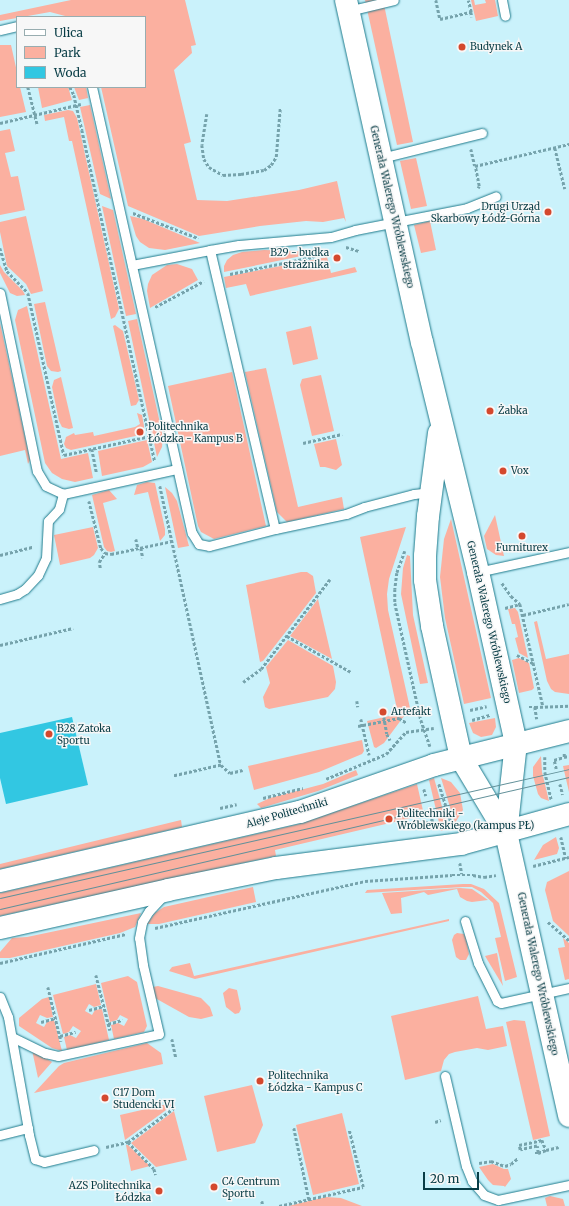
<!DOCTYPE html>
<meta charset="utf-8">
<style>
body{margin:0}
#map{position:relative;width:569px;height:1206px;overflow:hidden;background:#caf2fb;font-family:Merriweather,serif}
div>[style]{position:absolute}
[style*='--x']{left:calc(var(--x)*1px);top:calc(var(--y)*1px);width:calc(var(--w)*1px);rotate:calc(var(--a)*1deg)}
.green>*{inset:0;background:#fbb0a0}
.water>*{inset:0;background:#32c7e2}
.path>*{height:2.5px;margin-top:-1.25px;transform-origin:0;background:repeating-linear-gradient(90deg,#76a3ac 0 3px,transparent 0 5px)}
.roads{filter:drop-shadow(0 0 1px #1f7b8c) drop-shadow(0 0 1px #1f7b8c)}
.service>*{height:9px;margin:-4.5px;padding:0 4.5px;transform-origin:4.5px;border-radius:4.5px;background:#fff}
.tertiary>*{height:22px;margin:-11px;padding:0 11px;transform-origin:11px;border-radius:11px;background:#fff}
.secondary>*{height:22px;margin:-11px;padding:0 11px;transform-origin:11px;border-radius:11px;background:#fff}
.tram>*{height:1px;margin:-0.5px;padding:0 0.5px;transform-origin:0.5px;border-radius:0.5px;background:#619099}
.dots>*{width:11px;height:11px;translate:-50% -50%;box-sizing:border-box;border:2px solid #f7f7f7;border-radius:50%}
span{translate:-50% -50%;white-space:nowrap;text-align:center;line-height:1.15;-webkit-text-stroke:3px #f7f7f7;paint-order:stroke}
.poi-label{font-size:10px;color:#093d46}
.left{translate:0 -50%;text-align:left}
.right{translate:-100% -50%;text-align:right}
.street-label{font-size:10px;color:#093d46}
.legend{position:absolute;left:16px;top:16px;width:130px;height:72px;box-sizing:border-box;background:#f7f7f7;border:1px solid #98adb0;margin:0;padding:5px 7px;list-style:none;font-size:12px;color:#093d46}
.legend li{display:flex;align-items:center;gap:8px;height:20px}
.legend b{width:20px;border:1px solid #98adb0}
.scale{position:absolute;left:423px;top:1172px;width:56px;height:18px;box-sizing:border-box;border:2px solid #093d46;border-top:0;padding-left:5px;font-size:12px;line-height:14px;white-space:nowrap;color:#093d46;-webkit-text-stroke:3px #f7f7f7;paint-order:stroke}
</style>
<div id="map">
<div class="green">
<i style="clip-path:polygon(71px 0,185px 0,196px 45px,191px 46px,192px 53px,174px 70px,191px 142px,184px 144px,197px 200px,227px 201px,299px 190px,337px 181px,346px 222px,344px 218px,323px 222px,306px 221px,260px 226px,199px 236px,128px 206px,101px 87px,145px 87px,145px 17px,69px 17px,50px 12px,0 21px,0 15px)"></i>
<i style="clip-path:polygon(365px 0,383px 0,413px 142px,397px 145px)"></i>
<i style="clip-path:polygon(471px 0,474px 0,475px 5px,486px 3px,485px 0,495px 0,498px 16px,476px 21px)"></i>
<i style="clip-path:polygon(0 45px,11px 45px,17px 72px,17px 87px,20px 87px,26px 112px,0 117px)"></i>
<i style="clip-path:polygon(38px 87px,68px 87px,72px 100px,42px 108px)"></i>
<i style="clip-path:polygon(74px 87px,86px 87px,88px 98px,79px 100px)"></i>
<i style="clip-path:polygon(90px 105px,111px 199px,100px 194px,80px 107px)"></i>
<i style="clip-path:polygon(68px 110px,73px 111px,77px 118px,119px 309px,115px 317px,111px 319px,72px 141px,69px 141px,64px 117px,45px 121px,44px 115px)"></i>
<i style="clip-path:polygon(10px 129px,15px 151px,5px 153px,11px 177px,18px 176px,25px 210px,0 215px,0 131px)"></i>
<i style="clip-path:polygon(416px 158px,427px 206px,411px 209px,400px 161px)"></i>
<i style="clip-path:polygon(102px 206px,113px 210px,136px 314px,126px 316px)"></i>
<i style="clip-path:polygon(26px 216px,43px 291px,31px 294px,26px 284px,7px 266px,0 232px,0 222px)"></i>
<i style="clip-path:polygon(130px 216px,143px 219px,200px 243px,165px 250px,149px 248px,140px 242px,136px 236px)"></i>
<i style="clip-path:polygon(430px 221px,436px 250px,421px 253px,414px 225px)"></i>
<i style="clip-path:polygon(315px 249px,311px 254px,224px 272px,224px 266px,227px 260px,233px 255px,242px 252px,264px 250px,298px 251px)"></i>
<i style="clip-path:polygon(327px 257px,331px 273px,355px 267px,357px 272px,250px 296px,246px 284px,226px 288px,224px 277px)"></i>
<i style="clip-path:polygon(177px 264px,192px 269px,198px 280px,150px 308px,147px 291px,148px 284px,152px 275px,167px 265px)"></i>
<i style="clip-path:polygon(0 265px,4px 272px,23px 291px,25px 295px,17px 296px,10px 293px,0 273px)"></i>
<i style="clip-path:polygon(45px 302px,61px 371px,58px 372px,51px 371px,47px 366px,34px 304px)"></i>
<i style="clip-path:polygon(27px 306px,61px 459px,88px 453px,93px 478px,75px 482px,62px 479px,52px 473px,45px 463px,15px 320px,18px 310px)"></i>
<i style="clip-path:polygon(137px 319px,163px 437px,162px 447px,157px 457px,128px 321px)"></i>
<i style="clip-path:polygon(0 323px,30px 460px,28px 464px,25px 450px,0 456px)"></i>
<i style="clip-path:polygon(115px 325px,123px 331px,139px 400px,136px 405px,131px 406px,113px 326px)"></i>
<i style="clip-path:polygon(311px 326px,318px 359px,293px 365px,286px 332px)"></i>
<i style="clip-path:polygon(266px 368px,298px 507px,342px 497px,344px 509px,287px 522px,277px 512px,245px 372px)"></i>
<i style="clip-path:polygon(232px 372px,266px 526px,214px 539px,201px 532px,198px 526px,168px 386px)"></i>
<i style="clip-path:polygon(321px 375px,334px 431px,312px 436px,300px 385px,302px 379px)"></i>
<i style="clip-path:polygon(61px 377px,73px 428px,69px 429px,62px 427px,59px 421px,52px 387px,54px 380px)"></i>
<i style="clip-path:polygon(137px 413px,142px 415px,144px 426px,144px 432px,140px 435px,71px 450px,66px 448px,64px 444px,66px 437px,74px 433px,75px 435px,93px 432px,94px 436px,135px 427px,140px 424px)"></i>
<i style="clip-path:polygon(336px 439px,342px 465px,336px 470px,325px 467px,320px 467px,314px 444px)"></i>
<i style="clip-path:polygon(147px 440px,152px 462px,143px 467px,102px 476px,98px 451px)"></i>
<i style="clip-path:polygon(147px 482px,155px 483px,165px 529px,165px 535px,160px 541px,148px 492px,134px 495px,137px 485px)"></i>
<i style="clip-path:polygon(165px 487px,172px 493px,177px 501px,189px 546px,178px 548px)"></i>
<i style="clip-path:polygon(109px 490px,117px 499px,103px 503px,115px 551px,111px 552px,107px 551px,104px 547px,92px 495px)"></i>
<i style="clip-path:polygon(495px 515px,504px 556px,496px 555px,487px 549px,484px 536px)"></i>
<i style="clip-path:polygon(451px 519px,491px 698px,464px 704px,445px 618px,440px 577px,444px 539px)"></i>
<i style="clip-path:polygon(93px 527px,98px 548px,94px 555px,90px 558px,60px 565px,54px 535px)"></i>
<i style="clip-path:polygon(406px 527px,389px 579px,387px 594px,388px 610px,410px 708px,384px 743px,376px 748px,374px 747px,367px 721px,398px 714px,360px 537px)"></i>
<i style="clip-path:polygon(407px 555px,410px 556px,413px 615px,428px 683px,420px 684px,401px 594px,403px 568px)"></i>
<i style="clip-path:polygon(301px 572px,307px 572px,313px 576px,316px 593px,263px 661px,260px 662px,246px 585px)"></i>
<i style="clip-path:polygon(318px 599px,332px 659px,290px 636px)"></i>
<i style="clip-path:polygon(515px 608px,518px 612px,528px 658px,519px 653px,515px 638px,518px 637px,515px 624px,512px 624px,508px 609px)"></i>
<i style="clip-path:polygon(537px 621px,546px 659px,569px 654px,569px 694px,555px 692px,551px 689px,547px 681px,534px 622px)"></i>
<i style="clip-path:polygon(288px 640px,333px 666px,336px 682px,335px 689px,328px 697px,269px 709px,265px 707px,263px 697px,270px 683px,266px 667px)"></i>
<i style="clip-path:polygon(519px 658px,529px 663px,534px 688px,532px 690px,519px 693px,512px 660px)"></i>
<i style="clip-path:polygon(495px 718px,496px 727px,492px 735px,481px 737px,473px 733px,469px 723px)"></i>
<i style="clip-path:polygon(362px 740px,364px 751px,362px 754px,319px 772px,254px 790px,248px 766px)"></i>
<i style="clip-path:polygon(541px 756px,542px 772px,549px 801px,541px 798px,538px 794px,533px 776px,533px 767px)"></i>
<i style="clip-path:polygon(569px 765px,569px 792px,563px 766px)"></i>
<i style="clip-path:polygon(356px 770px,358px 775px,318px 791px,261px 808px,257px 804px,270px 798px,323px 784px)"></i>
<i style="clip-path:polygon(434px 778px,448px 828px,441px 831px,429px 780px)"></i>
<i style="clip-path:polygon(441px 778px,451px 782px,460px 793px,463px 810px,455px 823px)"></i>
<i style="clip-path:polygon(417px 784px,424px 815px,275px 850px,276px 856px,0 916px,0 893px,299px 824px)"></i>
<i style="clip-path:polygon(181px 820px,182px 827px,0 869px,0 864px)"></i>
<i style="clip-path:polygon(556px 837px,559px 848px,557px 854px,534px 860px,543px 845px)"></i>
<i style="clip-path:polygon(569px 871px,569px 936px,553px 921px,545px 890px,547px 882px)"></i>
<i style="clip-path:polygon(463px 884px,471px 884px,484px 889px,499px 903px,517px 977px,505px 981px,495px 938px,501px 937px,493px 903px,481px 892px,472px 887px,463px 887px,365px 893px,367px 890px)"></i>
<i style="clip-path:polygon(253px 887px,256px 902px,159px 924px,147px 924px,155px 913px,164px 907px)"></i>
<i style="clip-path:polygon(460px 888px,472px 889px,488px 900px,472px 902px,467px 901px,460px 897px,457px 889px,428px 895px,424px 892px,401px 898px,402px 913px,391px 914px,382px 893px)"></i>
<i style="clip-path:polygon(141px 913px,135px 927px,120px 933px,10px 958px,0 958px,0 952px,12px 938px,27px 937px)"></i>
<i style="clip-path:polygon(449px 919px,449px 921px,195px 979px,169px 971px,172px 967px,190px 963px,194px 976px)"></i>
<i style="clip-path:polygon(457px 933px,464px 934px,466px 938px,469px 954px,466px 960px,460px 960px,456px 957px,452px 940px,454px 935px)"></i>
<i style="clip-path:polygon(563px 938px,569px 943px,569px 979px,565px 980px,558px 948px,565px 947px)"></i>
<i style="clip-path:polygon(497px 953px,503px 986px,485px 956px)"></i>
<i style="clip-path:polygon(128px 976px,137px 982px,147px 1026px,144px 1032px,114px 1039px,111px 1025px,118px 1023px,124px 1026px,128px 1019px,120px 1015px,117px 1020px,110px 1022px,101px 983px)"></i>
<i style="clip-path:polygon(96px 984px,101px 1005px,94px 1007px,89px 1004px,85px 1011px,92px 1015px,95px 1010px,102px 1009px,109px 1040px,67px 1050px,64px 1037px,70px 1035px,76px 1038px,81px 1031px,73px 1026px,69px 1032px,63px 1034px,53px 995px)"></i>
<i style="clip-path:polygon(158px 986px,201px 998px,210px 1007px,213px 1016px,201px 1019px,189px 1017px,155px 998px,151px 991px,153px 987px)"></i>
<i style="clip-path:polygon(229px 988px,237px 990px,241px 1009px,239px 1013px,235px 1014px,226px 1007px,223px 993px)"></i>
<i style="clip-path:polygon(478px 996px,486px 1029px,503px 1026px,507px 1046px,488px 1050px,477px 1048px,455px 1052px,449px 1054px,444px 1060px,441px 1071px,405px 1080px,391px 1016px)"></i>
<i style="clip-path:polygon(49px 997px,53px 1017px,47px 1018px,40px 1015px,36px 1023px,44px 1027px,47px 1022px,54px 1020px,62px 1051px,52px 1048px,19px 1026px,19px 1018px,42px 999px)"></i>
<i style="clip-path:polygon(514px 1020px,525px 1021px,550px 1136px,533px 1140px,506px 1022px)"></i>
<i style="clip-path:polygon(147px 1043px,161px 1053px,163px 1064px,34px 1093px,59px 1066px,64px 1063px)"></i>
<i style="clip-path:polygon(32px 1050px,52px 1062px,38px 1078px)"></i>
<i style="clip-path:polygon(252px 1085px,263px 1125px,255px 1143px,217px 1152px,204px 1096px)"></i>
<i style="clip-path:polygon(172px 1103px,173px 1105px,125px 1140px,120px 1115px)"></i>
<i style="clip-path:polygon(174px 1111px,187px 1160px,156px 1167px,131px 1143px)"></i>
<i style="clip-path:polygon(342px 1113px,359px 1184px,313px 1195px,296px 1125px)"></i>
<i style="clip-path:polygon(126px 1145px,128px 1145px,150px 1166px,131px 1171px)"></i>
<i style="clip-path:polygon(493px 1164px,504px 1169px,508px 1169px,511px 1179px,505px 1187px,504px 1186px,493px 1185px,488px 1180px,479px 1167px)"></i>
<i style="clip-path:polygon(550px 1196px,563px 1199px,565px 1206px,547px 1206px,545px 1198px)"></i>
<i style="clip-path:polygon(326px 1197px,341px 1198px,362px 1206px,288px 1206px)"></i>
</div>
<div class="water">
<i style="clip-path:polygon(72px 717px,88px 785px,6px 804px,0 778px,0 733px)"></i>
</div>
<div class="path">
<i style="--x:436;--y:0;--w:19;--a:78"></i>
<i style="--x:440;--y:19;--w:32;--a:-13"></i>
<i style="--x:471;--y:12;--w:12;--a:-104"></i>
<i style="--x:471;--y:12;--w:5;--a:79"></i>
<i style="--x:28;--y:87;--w:38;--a:76"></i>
<i style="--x:70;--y:87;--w:9;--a:63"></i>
<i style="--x:74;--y:95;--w:36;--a:77"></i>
<i style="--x:82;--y:130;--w:339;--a:77.6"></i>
<i style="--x:207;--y:114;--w:31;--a:99"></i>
<i style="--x:202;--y:145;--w:14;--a:82"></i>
<i style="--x:204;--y:159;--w:9;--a:58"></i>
<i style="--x:209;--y:167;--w:16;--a:30"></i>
<i style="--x:223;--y:175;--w:18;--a:-3"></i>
<i style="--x:241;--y:174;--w:23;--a:-10"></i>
<i style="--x:264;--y:170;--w:9;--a:-36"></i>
<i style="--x:271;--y:165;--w:9;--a:-58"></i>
<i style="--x:276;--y:157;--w:49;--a:-85.3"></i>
<i style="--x:0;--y:123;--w:83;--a:-13.2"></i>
<i style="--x:555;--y:148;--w:42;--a:76.3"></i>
<i style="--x:471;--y:149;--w:17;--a:77"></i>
<i style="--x:478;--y:188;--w:2;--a:-63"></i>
<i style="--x:479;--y:186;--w:20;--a:-101"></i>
<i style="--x:475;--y:166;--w:97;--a:-13.2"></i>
<i style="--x:133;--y:213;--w:70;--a:21"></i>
<i style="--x:346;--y:247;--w:14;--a:17"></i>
<i style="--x:0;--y:248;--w:24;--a:73"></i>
<i style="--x:7;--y:271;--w:30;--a:46"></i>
<i style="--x:28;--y:293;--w:166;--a:77.5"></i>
<i style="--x:64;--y:455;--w:88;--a:-12.5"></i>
<i style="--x:230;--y:274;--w:84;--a:-11.7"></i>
<i style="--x:312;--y:257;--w:7;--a:-34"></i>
<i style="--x:155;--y:307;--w:55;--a:-28"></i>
<i style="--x:303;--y:443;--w:40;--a:-13"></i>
<i style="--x:92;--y:449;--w:25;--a:79"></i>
<i style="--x:160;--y:486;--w:286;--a:77.7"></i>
<i style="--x:221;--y:765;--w:49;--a:167.1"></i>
<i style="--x:89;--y:501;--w:49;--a:75.7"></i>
<i style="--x:101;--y:548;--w:6;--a:51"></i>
<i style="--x:105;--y:553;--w:6;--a:9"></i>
<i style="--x:111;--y:554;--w:62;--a:-12"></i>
<i style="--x:136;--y:539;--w:9;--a:77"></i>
<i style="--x:141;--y:548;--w:10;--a:79"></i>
<i style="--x:405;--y:551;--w:23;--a:110"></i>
<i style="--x:397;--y:573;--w:16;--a:97"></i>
<i style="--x:395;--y:589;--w:14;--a:90"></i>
<i style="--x:395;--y:603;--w:120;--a:77.5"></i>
<i style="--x:421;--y:720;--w:28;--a:71"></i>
<i style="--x:0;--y:555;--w:34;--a:-14"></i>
<i style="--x:100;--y:568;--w:6;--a:-99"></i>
<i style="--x:99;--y:562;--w:11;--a:-56"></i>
<i style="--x:502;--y:583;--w:16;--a:55"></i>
<i style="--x:511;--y:596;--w:12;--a:42"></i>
<i style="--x:520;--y:604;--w:105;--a:77.3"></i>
<i style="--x:505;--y:608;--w:16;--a:-15"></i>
<i style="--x:523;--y:615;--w:47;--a:-13.4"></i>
<i style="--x:287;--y:636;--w:73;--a:29.4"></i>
<i style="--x:0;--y:645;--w:75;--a:-13.1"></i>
<i style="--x:517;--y:655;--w:18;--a:27"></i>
<i style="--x:243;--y:682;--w:22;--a:-36"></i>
<i style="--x:261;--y:669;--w:113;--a:-52.5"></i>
<i style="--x:357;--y:701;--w:6;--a:81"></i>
<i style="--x:529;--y:707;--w:6;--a:0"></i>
<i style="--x:535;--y:707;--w:12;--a:81"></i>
<i style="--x:535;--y:707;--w:34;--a:-2"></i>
<i style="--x:470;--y:710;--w:17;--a:-13"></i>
<i style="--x:384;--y:717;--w:17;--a:80"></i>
<i style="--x:387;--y:734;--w:7;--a:63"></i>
<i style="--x:361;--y:719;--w:37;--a:77"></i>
<i style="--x:472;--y:720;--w:19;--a:-16"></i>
<i style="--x:358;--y:726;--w:42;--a:-11"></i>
<i style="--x:399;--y:718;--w:9;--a:32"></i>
<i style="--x:545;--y:757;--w:15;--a:90"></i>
<i style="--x:545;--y:772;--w:28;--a:77"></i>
<i style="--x:564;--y:757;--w:5;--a:-11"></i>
<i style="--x:221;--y:765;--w:12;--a:42"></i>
<i style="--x:230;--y:773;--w:13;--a:-13"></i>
<i style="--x:556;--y:769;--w:9;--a:-103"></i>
<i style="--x:554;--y:760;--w:10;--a:-17"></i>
<i style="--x:564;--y:757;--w:4;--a:-90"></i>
<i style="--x:326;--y:779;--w:65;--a:-22.6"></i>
<i style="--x:386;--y:754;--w:30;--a:-48"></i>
<i style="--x:406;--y:732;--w:28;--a:-8"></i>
<i style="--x:439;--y:784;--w:43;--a:72.4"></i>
<i style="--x:560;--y:784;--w:11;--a:75"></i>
<i style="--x:424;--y:789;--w:7;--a:74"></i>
<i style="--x:263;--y:798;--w:41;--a:-14"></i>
<i style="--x:220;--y:808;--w:17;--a:-13"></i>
<i style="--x:431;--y:814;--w:13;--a:77"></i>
<i style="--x:416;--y:825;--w:16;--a:-14"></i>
<i style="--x:561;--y:837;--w:22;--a:77"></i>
<i style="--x:460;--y:863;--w:11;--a:80"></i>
<i style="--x:533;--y:866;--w:37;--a:-14"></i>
<i style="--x:548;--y:922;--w:28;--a:41"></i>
<i style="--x:155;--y:928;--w:215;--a:-12.6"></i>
<i style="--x:365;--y:881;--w:87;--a:-3.9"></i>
<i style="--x:452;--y:875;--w:21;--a:0"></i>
<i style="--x:473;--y:875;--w:11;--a:10"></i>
<i style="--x:484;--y:877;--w:12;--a:-9"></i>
<i style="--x:0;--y:963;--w:129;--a:-13"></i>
<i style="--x:96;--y:975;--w:57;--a:75.7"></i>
<i style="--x:48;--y:987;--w:56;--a:76.5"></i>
<i style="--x:89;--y:1010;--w:16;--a:-15"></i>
<i style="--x:41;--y:1022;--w:16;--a:-15"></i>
<i style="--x:108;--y:1024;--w:15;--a:-16"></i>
<i style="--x:60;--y:1036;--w:16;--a:-15"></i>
<i style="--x:172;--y:1039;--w:19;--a:78"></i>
<i style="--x:435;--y:1122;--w:6;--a:-18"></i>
<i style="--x:294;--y:1128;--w:73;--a:78.1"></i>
<i style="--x:128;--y:1142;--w:37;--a:46"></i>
<i style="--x:154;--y:1169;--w:6;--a:72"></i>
<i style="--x:106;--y:1147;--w:23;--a:-13"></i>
<i style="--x:128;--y:1142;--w:57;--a:-36.5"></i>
<i style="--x:535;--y:1153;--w:3;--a:0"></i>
<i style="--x:538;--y:1153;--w:7;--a:-98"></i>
<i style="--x:537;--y:1146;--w:17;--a:167"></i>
<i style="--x:520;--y:1150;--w:5;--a:-101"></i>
<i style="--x:519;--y:1145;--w:24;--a:-12"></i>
<i style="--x:542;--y:1140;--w:11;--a:68"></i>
<i style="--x:546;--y:1150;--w:13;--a:-13"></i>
<i style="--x:538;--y:1153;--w:9;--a:-21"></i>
<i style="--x:479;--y:1163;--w:12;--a:-9"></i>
<i style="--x:491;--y:1161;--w:15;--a:20"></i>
<i style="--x:505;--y:1166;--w:6;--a:-18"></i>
<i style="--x:511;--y:1164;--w:9;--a:-41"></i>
<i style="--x:262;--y:1201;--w:5;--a:79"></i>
<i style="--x:279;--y:1206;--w:86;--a:-12.7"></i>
<i style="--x:363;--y:1187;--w:59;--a:-103.8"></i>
</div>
<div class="roads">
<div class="service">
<i style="--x:502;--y:0;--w:16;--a:79"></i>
<i style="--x:348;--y:11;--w:47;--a:-13.4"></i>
<i style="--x:0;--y:30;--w:17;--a:-13"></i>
<i style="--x:92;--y:87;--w:457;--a:77.4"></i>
<i style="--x:192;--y:533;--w:13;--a:58"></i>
<i style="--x:199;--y:544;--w:10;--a:11"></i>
<i style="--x:209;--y:546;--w:68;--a:-14.4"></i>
<i style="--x:381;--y:158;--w:104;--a:-13.9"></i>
<i style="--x:210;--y:250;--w:29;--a:-10"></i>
<i style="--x:239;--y:245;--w:92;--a:-5"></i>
<i style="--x:331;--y:237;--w:25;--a:-16"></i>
<i style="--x:355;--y:230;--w:114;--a:-11.1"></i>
<i style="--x:467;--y:208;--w:31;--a:-22"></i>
<i style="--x:132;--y:265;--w:79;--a:-10.9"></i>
<i style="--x:210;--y:250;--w:286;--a:76.9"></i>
<i style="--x:275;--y:529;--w:73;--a:-11.9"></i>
<i style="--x:346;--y:514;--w:19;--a:-21"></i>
<i style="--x:364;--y:507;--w:52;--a:-14.6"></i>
<i style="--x:414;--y:494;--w:17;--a:-7"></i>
<i style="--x:0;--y:293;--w:182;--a:78.3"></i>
<i style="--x:37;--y:471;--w:17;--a:59"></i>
<i style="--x:46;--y:486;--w:19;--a:25"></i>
<i style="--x:63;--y:494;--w:117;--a:-12.4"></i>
<i style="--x:478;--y:572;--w:93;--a:-12.4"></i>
<i style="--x:0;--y:599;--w:18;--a:-16"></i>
<i style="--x:17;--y:594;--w:9;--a:-32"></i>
<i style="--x:25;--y:589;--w:19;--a:-47"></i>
<i style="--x:38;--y:575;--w:19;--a:-65"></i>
<i style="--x:46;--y:558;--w:37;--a:-87"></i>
<i style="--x:48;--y:521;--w:16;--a:-47"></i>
<i style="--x:59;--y:509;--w:16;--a:-75"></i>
<i style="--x:465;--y:921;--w:44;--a:72.8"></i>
<i style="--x:478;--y:963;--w:42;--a:63.4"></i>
<i style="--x:497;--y:1001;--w:4;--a:27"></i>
<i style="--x:501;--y:1003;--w:70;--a:-12.4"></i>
<i style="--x:0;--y:997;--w:22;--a:68"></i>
<i style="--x:8;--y:1017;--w:120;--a:79.9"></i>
<i style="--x:29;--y:1135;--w:25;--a:76"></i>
<i style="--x:35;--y:1159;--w:9;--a:18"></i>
<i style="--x:44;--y:1162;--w:51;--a:-13.5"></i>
<i style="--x:12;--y:1037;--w:37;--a:26"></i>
<i style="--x:45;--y:1053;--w:13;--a:13"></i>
<i style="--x:58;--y:1056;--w:103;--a:-12.3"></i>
<i style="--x:159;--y:1034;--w:71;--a:-103.1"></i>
<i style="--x:143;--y:965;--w:27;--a:-98"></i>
<i style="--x:139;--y:938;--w:16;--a:-79"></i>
<i style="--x:142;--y:922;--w:13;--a:-58"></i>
<i style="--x:149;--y:911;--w:21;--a:-47"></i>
<i style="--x:445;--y:1076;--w:92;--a:76.9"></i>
<i style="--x:466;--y:1166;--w:16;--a:68"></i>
<i style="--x:472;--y:1181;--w:18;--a:49"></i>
<i style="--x:484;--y:1195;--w:15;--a:20"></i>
<i style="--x:498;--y:1200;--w:73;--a:-11.9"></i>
<i style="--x:0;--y:1135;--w:29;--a:-14"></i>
</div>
<div class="tertiary">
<i style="--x:346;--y:0;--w:350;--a:77.5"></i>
<i style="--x:422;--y:342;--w:237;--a:76.3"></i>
<i style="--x:478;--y:572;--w:175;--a:77.5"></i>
<i style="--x:516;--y:743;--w:91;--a:96.3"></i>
<i style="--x:506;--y:833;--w:290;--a:77.4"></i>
<i style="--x:439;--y:433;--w:84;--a:97.5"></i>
<i style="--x:428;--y:516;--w:40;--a:94.3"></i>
<i style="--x:425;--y:556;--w:24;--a:90"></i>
<i style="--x:425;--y:580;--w:47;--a:81.3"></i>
<i style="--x:432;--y:626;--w:135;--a:77.6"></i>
<i style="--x:461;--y:758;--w:87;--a:59"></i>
</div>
<div class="secondary">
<i style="--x:0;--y:881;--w:308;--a:-13"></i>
<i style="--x:300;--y:812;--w:142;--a:-19.3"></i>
<i style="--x:434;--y:765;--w:139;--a:-14.1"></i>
<i style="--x:0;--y:928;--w:172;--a:-12.7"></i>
<i style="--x:168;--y:890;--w:110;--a:-11.5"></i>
<i style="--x:276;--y:868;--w:187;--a:-7.4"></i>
<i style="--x:461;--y:844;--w:112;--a:-15.5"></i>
</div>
</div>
<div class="tram">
<i style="--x:0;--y:898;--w:583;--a:-12.77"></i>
<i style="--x:0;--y:909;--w:584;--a:-13.06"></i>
</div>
<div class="dots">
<i style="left:462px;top:47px;background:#d4482d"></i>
<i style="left:548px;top:212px;background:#d4482d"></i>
<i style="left:337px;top:258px;background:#d4482d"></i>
<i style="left:490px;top:411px;background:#d4482d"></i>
<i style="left:140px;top:432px;background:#d4482d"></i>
<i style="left:503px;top:471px;background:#d4482d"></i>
<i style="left:522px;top:536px;background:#d4482d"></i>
<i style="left:383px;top:712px;background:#d4482d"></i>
<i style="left:49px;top:734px;background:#d4482d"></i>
<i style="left:389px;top:819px;background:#d4482d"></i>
<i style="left:260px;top:1081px;background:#d4482d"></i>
<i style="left:105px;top:1098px;background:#d4482d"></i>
<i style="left:214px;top:1187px;background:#d4482d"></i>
<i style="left:159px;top:1191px;background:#d4482d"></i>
</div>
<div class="poi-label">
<span class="left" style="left:470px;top:47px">Budynek A</span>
<span class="right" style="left:540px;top:212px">Drugi Urząd<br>Skarbowy Łódź-Górna</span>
<span class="right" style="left:329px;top:258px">B29 - budka<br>strażnika</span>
<span class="left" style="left:498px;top:411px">Żabka</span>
<span class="left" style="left:148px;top:432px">Politechnika<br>Łódzka - Kampus B</span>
<span class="left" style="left:511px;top:471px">Vox</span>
<span style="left:522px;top:548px">Furniturex</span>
<span class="left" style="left:391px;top:712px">Artefakt</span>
<span class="left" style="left:57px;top:734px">B28 Zatoka<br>Sportu</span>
<span class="left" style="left:397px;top:819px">Politechniki -<br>Wróblewskiego (kampus PŁ)</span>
<span class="left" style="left:268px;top:1081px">Politechnika<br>Łódzka - Kampus C</span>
<span class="left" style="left:113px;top:1098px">C17 Dom<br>Studencki VI</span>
<span class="left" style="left:222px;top:1187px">C4 Centrum<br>Sportu</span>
<span class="right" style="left:151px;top:1191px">AZS Politechnika<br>Łódzka</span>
</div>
<div class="street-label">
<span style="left:392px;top:207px;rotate:77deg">Generała Walerego Wróblewskiego</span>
<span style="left:489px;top:622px;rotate:77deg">Generała Walerego Wróblewskiego</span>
<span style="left:287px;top:813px;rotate:-16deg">Aleje Politechniki</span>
<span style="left:538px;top:974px;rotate:78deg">Generała Walerego Wróblewskiego</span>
</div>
<ul class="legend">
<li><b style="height:5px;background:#fff"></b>Ulica</li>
<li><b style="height:11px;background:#fbb0a0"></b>Park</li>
<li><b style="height:11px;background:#32c7e2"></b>Woda</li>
</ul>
<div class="scale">20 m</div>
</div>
